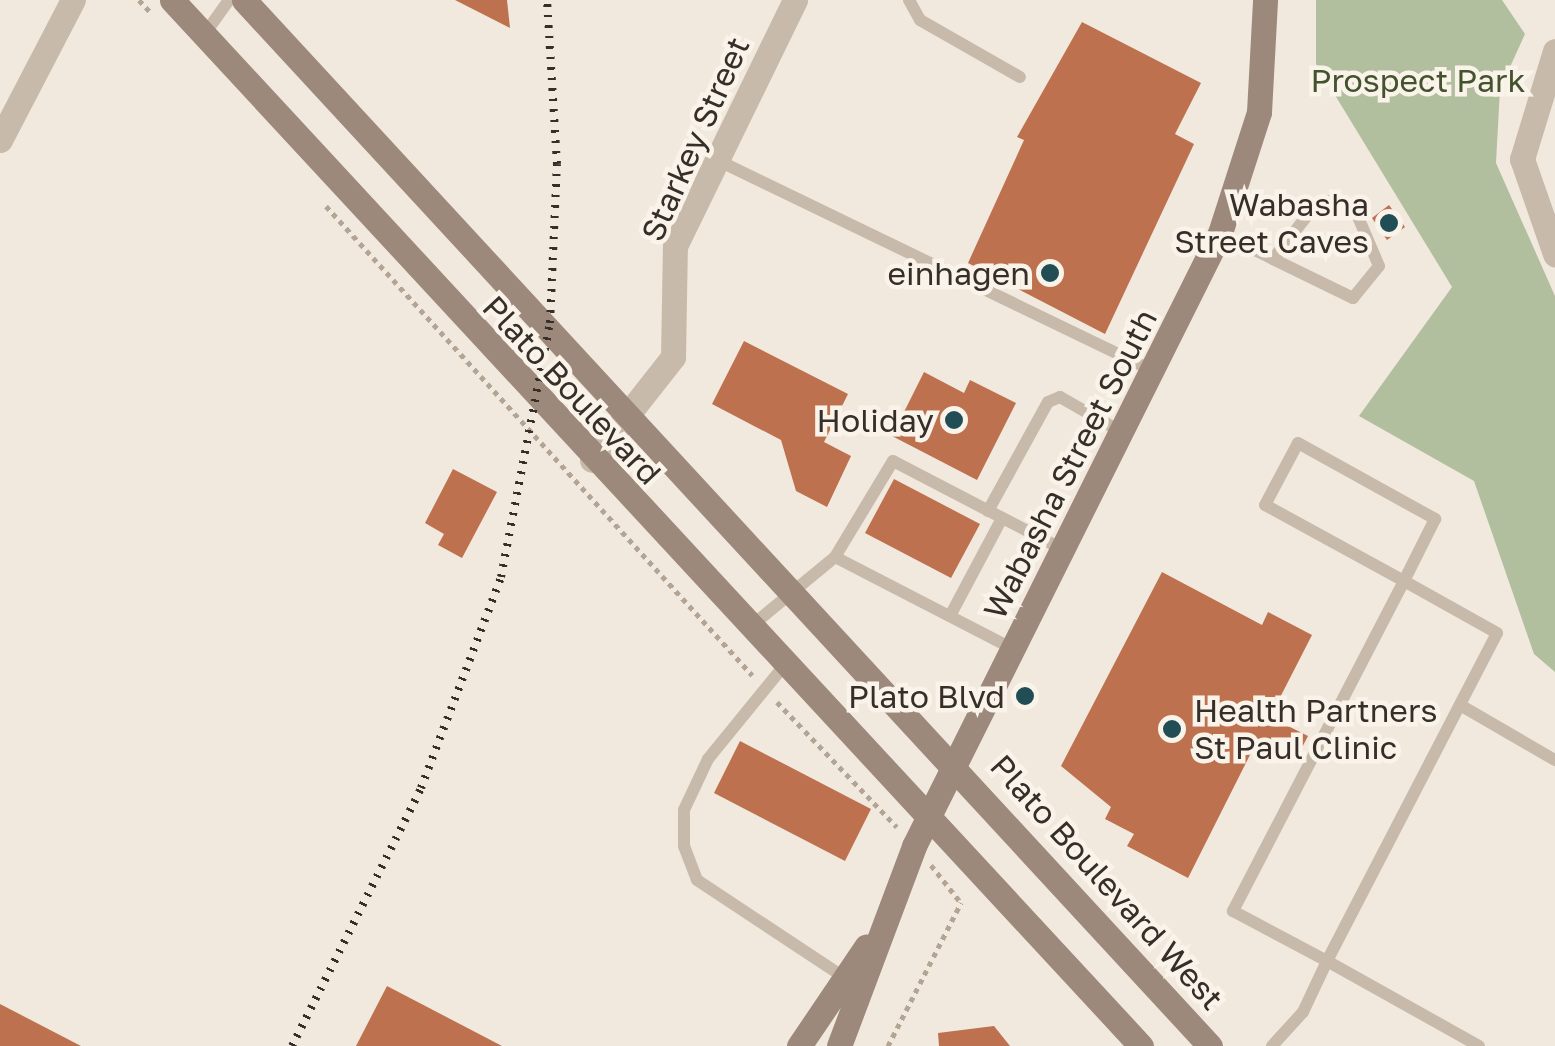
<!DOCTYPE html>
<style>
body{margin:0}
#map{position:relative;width:1555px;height:1046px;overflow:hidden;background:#f1e9dd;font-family:"Golos Text",sans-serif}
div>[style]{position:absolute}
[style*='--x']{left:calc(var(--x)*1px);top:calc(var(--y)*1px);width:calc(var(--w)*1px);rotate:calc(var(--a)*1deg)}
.green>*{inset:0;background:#b2bf9e}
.building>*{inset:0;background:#be714e}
.path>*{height:5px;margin-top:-2.5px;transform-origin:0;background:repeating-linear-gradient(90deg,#b4a494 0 5px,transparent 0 10px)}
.lane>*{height:12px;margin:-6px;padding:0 6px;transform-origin:6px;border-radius:6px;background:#c8baaa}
.street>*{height:25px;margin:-12.5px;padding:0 12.5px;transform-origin:12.5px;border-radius:12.5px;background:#c8baaa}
.secondary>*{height:25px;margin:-12.5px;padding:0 12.5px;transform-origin:12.5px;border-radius:12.5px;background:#9c897b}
.rail>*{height:8px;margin-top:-4px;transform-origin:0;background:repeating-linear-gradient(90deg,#362e29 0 2.5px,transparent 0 10.5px)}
.dots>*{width:28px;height:28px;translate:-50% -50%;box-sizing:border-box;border:5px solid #f9f3e9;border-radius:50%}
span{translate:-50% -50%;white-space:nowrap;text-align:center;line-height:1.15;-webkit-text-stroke:9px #f9f3e9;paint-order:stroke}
.park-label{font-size:32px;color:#43532e}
.street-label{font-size:32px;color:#362e29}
.poi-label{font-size:32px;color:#362e29}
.right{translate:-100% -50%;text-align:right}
.left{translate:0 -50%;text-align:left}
</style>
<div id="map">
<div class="green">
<i style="clip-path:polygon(1316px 0,1502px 0,1525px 34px,1500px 89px,1496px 163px,1555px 296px,1555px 672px,1534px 654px,1474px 481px,1359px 416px,1452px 287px,1316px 64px)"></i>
</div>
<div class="building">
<i style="clip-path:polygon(455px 0,507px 0,510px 28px)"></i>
<i style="clip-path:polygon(1082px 22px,1201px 83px,1175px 134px,1194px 144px,1105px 334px,968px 263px,1024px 140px,1017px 137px)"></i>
<i style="clip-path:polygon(1389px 205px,1405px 227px,1387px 240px,1372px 218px)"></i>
<i style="clip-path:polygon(744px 341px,848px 394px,824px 442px,851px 456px,827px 507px,796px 491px,781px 440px,712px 404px)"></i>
<i style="clip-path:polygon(924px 372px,964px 393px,970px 380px,1016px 403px,977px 480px,892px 436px)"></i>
<i style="clip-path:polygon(453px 469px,497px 492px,462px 558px,438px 545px,444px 534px,425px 523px)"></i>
<i style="clip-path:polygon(894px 479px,980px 524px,951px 578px,865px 533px)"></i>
<i style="clip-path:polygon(1162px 572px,1262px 625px,1268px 612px,1312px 635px,1270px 717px,1308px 736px,1295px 761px,1257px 741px,1188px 878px,1127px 846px,1134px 834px,1105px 819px,1111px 807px,1061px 766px)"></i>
<i style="clip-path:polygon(740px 741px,871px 809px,845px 861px,714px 793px)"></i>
<i style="clip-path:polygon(387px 986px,502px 1046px,356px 1046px)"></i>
<i style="clip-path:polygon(0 1004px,81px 1046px,0 1046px)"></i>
<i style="clip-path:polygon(994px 1026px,1010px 1046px,939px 1046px,938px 1033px)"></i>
</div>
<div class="path">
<i style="--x:139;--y:0;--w:18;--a:47"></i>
<i style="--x:326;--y:206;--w:634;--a:47.75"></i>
<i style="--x:777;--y:702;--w:173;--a:46.2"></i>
<i style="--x:931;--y:865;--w:48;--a:51.7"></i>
<i style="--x:888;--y:1046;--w:161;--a:-63"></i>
</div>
<div class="lane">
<i style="--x:909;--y:0;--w:23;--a:61"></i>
<i style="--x:920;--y:20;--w:115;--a:29.7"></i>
<i style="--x:204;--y:35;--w:43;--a:-54.5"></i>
<i style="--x:717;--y:160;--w:484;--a:25.8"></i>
<i style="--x:1220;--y:233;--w:59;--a:26.1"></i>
<i style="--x:1273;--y:259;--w:89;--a:26"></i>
<i style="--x:1353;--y:298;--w:41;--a:-50.9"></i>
<i style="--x:1379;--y:266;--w:59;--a:-113.1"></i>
<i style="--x:1356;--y:212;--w:28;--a:-157"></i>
<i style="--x:1330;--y:201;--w:17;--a:159"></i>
<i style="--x:1314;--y:207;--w:66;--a:128.3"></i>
<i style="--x:1298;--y:443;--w:157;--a:29"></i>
<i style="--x:1435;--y:519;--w:69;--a:116.6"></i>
<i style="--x:1404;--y:581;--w:158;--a:-151.3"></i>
<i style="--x:1265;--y:505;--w:70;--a:-62"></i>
<i style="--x:988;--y:511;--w:124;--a:-61.2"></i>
<i style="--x:1048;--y:402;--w:13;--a:-23"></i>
<i style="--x:1060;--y:397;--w:70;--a:29.8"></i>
<i style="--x:835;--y:557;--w:200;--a:27.3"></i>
<i style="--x:950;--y:616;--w:111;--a:-62"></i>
<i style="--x:750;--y:627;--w:110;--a:-39.5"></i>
<i style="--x:835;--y:557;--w:112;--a:-58.9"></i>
<i style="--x:893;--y:461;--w:193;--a:27.5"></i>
<i style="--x:783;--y:667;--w:119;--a:129.2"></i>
<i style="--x:708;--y:759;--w:56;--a:115.2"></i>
<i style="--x:684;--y:810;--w:36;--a:90"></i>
<i style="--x:684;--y:846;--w:36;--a:69"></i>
<i style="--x:697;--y:880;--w:174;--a:33.5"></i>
<i style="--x:1460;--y:705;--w:110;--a:30.1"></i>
<i style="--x:1272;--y:1046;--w:46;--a:-47.6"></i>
<i style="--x:1303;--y:1012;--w:56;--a:-64.8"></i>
<i style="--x:1327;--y:961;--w:369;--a:-62.6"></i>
<i style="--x:1497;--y:633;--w:107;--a:-150.8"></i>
<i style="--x:1404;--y:581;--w:372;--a:117.4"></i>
<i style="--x:1233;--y:911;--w:106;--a:28"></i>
<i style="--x:1327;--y:961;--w:174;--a:29.2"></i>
</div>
<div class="street">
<i style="--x:1555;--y:51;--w:113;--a:107"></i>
<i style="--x:1522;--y:159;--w:101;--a:70.8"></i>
<i style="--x:0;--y:140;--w:158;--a:-62.5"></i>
<i style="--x:592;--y:460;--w:131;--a:-51.8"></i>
<i style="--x:673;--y:357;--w:111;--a:-89"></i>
<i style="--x:675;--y:246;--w:274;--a:-64"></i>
</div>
<div class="secondary">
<i style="--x:172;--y:0;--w:1426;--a:47.19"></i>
<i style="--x:244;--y:0;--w:1424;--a:47.28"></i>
<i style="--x:799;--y:1046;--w:120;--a:-55.9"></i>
<i style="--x:839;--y:1046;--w:214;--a:-69.4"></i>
<i style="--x:914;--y:846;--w:685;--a:-63.47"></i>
<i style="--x:1220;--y:233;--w:127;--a:-72.1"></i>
<i style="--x:1259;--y:112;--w:112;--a:-86.9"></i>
</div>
<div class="rail">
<i style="--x:292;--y:1046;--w:288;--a:-63.4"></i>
<i style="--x:421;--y:788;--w:226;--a:-69.2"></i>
<i style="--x:501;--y:577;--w:259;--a:-79.1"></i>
<i style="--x:550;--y:323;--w:159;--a:-87.5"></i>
<i style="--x:557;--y:164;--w:164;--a:-93.5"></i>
</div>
<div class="dots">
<i style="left:1389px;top:223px;background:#214e55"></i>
<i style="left:1050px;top:273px;background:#214e55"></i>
<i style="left:954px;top:420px;background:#214e55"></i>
<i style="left:1025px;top:696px;background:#214e55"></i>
<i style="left:1172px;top:729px;background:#214e55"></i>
</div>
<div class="park-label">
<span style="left:1418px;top:80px">Prospect Park</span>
</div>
<div class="street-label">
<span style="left:695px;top:139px;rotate:-66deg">Starkey Street</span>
<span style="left:572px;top:390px;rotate:47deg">Plato Boulevard</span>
<span style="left:1070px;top:464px;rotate:-63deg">Wabasha Street South</span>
<span style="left:1107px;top:882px;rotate:48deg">Plato Boulevard West</span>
</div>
<div class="poi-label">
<span class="right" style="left:1369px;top:223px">Wabasha<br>Street Caves</span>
<span class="right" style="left:1030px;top:273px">einhagen</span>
<span class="right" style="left:934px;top:420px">Holiday</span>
<span class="right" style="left:1005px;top:696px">Plato Blvd</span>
<span class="left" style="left:1194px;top:729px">Health Partners<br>St Paul Clinic</span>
</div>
</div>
